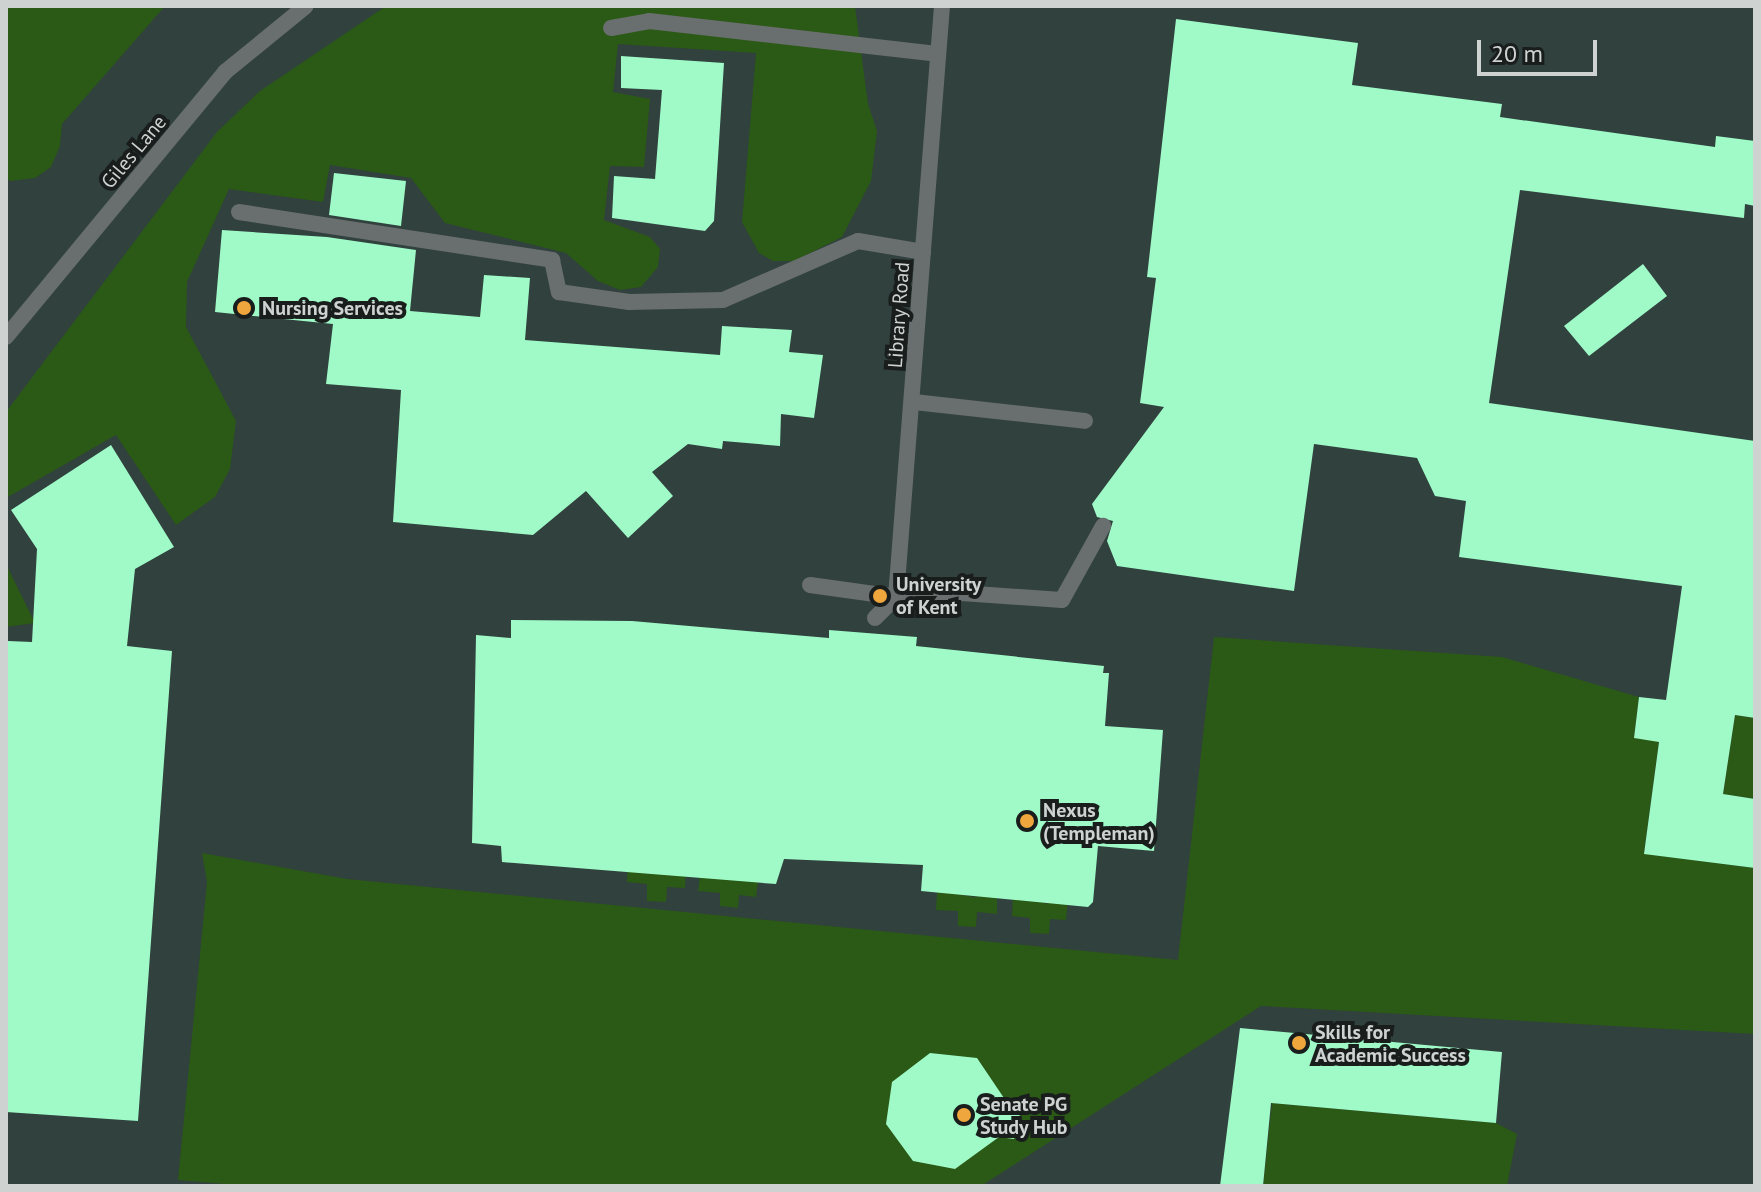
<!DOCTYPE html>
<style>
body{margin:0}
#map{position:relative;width:1761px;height:1192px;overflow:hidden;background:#2e3735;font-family:"PT Sans",sans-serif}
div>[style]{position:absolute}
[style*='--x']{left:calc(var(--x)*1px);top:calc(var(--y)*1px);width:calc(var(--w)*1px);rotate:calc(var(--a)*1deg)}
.built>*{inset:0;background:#30413e}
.green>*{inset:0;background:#2b5916}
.building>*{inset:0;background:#9ffac8}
.service>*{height:16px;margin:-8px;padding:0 8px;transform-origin:8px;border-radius:8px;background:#696e6e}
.minor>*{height:16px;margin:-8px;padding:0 8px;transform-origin:8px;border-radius:8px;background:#696e6e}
.dots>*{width:22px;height:22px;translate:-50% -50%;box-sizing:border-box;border:4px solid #191e1d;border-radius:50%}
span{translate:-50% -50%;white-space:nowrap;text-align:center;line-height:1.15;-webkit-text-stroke:8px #191e1d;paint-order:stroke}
.street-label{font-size:20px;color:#ced3d2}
.poi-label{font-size:20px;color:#ced3d2;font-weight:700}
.left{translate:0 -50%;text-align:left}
.frame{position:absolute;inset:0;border:8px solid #ced3d2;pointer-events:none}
.scale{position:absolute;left:1477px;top:40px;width:120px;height:36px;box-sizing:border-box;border:4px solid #ced3d2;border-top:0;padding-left:10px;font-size:24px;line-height:28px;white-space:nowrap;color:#ced3d2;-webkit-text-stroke:6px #191e1d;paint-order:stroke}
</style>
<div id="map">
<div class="built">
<i style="clip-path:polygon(6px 6px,1755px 6px,1755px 1186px,6px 1186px)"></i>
</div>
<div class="green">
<i style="clip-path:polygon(6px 6px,165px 6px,62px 124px,60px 146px,51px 167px,35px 178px,11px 181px,6px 179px)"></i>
<i style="clip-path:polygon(386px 6px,855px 6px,868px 104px,877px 131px,871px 181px,842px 237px,794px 261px,773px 261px,759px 253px,742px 222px,756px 53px,618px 44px,613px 92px,650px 99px,644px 167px,610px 166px,604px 220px,650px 237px,660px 249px,658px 267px,641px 287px,620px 290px,598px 281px,566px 253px,445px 223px,411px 178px,330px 165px,323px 202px,229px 189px,187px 282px,186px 327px,236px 421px,230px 469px,215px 497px,176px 525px,116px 435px,6px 498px,6px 412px,217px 132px,260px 91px)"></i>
<i style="clip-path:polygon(6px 564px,35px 623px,6px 627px)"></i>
<i style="clip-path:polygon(1214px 637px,1502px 657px,1639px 697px,1634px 737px,1659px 741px,1644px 853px,1755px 868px,1755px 1034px,1261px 1006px,981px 1186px,248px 1186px,178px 1180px,207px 882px,202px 853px,347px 879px,1178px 960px)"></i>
<i style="clip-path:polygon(1735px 715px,1755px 718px,1755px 799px,1723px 794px)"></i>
<i style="clip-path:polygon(628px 859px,686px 865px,685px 888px,667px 887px,666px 902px,647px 901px,647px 884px,627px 882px)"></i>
<i style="clip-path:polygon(701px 867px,759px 873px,756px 897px,739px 895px,738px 908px,720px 906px,720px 893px,698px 891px)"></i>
<i style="clip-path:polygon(962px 889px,962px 895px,974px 897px,997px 892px,997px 914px,977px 912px,976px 927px,958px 926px,958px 911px,936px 910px,937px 892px)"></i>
<i style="clip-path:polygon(1013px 894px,1048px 904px,1049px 898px,1068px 899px,1066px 920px,1050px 919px,1049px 934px,1030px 933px,1030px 918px,1012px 916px)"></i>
<i style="clip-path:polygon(1272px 1103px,1496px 1123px,1517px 1134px,1507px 1186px,1263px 1186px)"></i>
</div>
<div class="building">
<i style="clip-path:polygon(1176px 19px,1358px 43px,1352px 85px,1502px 104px,1500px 117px,1715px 147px,1716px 136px,1755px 141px,1755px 206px,1745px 204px,1744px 218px,1520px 190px,1489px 403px,1755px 441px,1755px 718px,1735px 715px,1723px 794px,1755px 799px,1755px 868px,1644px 854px,1659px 742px,1634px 738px,1639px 697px,1666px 700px,1682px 586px,1459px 557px,1466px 501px,1435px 496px,1417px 458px,1314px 444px,1294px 591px,1117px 566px,1107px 541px,1113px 521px,1097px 517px,1092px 504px,1164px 407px,1140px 403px,1156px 278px,1147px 277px)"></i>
<i style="clip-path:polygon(621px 56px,724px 63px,714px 221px,705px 231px,612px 218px,614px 176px,655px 179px,662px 90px,621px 88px)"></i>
<i style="clip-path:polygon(334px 173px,406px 181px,401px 226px,329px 215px)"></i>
<i style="clip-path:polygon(222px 230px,327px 237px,416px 250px,410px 311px,480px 317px,484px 275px,530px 278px,525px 340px,720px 355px,722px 326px,792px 330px,789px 352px,823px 355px,814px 418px,781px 414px,780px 446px,723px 441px,722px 449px,688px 444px,652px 472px,673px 496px,628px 538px,586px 491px,533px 535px,393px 522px,401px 390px,326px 384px,333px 324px,215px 312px)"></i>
<i style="clip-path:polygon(1643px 264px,1667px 296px,1589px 356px,1564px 326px)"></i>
<i style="clip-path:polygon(111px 445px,174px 547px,135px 569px,127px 646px,172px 651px,138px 1121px,6px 1112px,6px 661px,8px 641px,32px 642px,37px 549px,11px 510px)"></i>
<i style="clip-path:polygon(511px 620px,632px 621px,829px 638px,829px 630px,917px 637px,916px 646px,1104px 666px,1103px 673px,1109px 673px,1105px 726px,1163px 730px,1154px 851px,1098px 846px,1093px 902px,1088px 907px,921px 891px,923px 865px,784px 859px,776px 884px,502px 862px,501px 846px,472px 843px,476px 635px,511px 638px)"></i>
<i style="clip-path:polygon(1240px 1028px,1502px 1052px,1496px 1123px,1271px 1103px,1263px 1186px,1220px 1186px)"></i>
<i style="clip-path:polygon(930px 1053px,977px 1058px,1006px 1101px,1022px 1105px,1014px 1139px,999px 1137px,955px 1169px,913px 1161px,886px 1124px,892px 1082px)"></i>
</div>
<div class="service">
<i style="--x:611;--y:28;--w:39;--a:-10"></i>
<i style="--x:649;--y:21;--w:290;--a:6.5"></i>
<i style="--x:239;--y:212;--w:317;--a:8.7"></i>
<i style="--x:552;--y:260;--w:33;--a:78"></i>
<i style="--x:559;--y:292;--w:71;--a:8.1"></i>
<i style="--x:629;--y:302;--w:94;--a:-1.2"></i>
<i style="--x:723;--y:300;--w:147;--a:-23.6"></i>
<i style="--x:858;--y:241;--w:66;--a:9.6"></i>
<i style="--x:914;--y:402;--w:172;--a:6.3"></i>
<i style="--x:810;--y:585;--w:87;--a:7.9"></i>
<i style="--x:896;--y:597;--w:51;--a:-5.6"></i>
<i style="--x:947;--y:592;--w:115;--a:4"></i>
<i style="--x:1062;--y:600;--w:85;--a:-61"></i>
<i style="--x:875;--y:618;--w:30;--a:-45"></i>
<i style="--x:896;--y:597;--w:593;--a:-85.55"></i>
</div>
<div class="minor">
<i style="--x:6;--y:337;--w:344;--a:-50.4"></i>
<i style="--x:225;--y:72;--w:104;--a:-39.2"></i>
</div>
<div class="dots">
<i style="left:244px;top:308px;background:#efa73d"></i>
<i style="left:880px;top:596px;background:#efa73d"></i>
<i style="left:1027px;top:821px;background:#efa73d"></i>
<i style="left:1299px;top:1043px;background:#efa73d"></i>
<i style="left:964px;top:1115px;background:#efa73d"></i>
</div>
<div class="street-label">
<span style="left:134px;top:152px;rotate:-50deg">Giles Lane</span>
<span style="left:899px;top:315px;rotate:-86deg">Library Road</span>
</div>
<div class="poi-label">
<span class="left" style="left:262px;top:308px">Nursing Services</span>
<span class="left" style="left:896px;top:596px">University<br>of Kent</span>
<span class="left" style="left:1043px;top:822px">Nexus<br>(Templeman)</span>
<span class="left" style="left:1315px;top:1044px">Skills for<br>Academic Success</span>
<span class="left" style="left:980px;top:1116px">Senate PG<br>Study Hub</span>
</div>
<div class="frame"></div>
<div class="scale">20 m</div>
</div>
